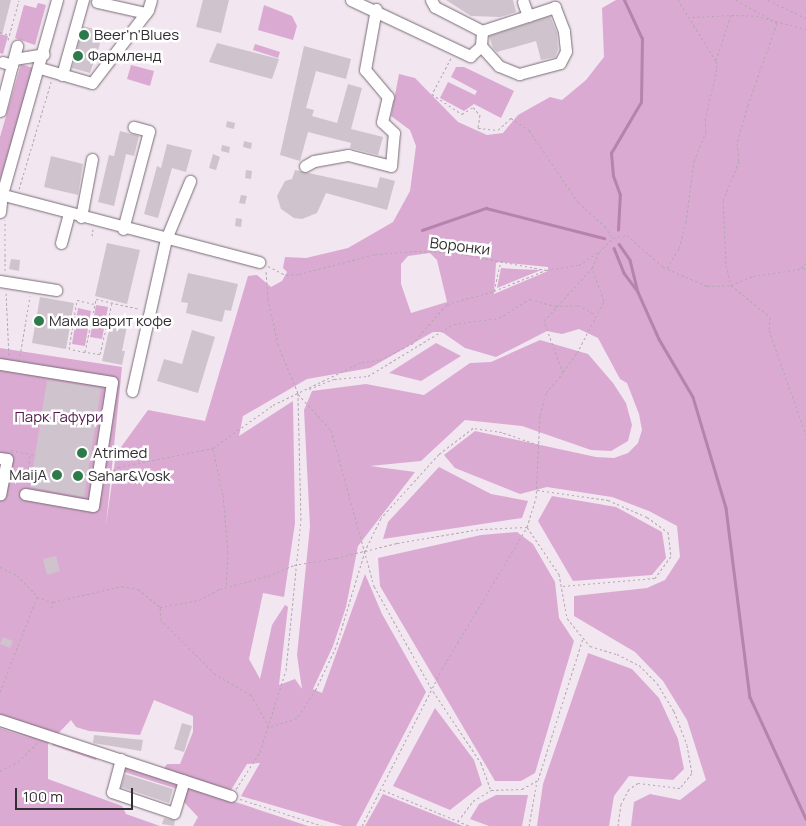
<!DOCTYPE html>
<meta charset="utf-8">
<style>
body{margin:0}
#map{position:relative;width:806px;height:826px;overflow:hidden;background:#f2e6f0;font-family:Manrope,sans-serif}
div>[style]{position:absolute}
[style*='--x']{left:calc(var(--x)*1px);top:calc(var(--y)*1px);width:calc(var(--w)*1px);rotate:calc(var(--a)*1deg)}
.green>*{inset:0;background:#dbaad2}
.stream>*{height:2.5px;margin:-1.25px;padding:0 1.25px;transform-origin:1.25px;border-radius:1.25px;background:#b584ac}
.building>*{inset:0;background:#cfc3cd}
.path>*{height:1px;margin-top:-0.5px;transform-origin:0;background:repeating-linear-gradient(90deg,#b3a9b1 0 2.5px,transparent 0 5px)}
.roads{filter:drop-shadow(0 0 1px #776c74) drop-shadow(0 0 1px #776c74)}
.minor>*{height:11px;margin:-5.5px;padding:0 5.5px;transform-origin:5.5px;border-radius:5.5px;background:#fff}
.dots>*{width:14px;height:14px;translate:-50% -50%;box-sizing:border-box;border:2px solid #fff;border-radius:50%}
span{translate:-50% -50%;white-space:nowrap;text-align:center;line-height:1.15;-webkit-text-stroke:5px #fff;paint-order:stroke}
.poi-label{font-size:15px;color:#332e32}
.left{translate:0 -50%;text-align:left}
.right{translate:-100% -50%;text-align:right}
.street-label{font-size:15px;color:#332e32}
.park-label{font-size:15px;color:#54194d}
.scale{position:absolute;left:15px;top:788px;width:118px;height:22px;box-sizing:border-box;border:2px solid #332e32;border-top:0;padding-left:6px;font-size:15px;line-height:18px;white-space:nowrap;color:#332e32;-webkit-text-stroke:4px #fff;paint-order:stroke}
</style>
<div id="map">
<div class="green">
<i style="clip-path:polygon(evenodd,616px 0,806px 0,806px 826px,631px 826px,634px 802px,650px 794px,680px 800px,706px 780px,687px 720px,663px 681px,635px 652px,574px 616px,574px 596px,647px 588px,665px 580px,680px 557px,677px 526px,649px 511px,612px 497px,547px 487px,520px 494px,455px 468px,444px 455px,475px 431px,596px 457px,614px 458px,628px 453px,638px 443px,642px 430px,639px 414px,627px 383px,620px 379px,598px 338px,579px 329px,562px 334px,547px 331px,496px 357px,465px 348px,442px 332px,433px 332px,370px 368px,307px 379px,243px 416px,239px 436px,293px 401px,295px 523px,284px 597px,263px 593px,249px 659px,260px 679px,272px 625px,285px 605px,288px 607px,279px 685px,295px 679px,302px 689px,297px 655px,310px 526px,304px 410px,312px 391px,366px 384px,424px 395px,470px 363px,491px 362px,540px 340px,588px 354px,613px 383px,626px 403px,632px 425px,628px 441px,611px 451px,591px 450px,522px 426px,465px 420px,421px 461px,370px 466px,415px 472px,358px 546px,346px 607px,333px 646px,313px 689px,322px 693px,365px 574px,382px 614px,426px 692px,356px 826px,343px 826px,241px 796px,260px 763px,247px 764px,231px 790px,163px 770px,167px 764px,180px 764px,193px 732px,193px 716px,154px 700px,140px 735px,89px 731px,76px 727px,71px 720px,48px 744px,48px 779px,122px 806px,126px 814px,160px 826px,0 826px,0 728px,38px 741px,0 727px,0 348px,122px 367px,106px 525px,116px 454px,148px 410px,205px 421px,248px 276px,257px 275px,271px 287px,282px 281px,287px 272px,283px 268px,285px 257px,306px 258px,348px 248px,393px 222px,410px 191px,416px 146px,410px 130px,391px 116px,399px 74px,415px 78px,458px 122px,487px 135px,503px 133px,518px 115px,550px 97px,562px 100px,586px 80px,604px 57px,602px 8px,616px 0,430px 253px,437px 260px,447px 302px,411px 313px,401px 284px,401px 264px,408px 256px,430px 253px,616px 0,499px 262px,548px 267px,548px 271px,494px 294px,496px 263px,499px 262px)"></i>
<i style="clip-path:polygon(38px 3px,46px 5px,35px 45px,15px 38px,24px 5px,36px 8px)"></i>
<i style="clip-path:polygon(264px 5px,292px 16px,297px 26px,293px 40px,258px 30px)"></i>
<i style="clip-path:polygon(0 34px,8px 36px,3px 54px,0 53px)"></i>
<i style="clip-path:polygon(255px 44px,280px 52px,278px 58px,253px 50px)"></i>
<i style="clip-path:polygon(21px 64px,33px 68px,0 181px,0 137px)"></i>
<i style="clip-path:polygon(131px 65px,154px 71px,150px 86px,127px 79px)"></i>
<i style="clip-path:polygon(456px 67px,464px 67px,514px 91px,501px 118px,474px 104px,464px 111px,440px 98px,448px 82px,475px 95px,477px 91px,451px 77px)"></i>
<i style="clip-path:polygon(501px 268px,514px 269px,541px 270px,497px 288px)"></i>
<i style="clip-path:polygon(96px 305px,108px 307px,102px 339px,90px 337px)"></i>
<i style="clip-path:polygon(78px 308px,91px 311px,85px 346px,72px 344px)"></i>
<i style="clip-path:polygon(436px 343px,461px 356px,421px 381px,389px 373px)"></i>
<i style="clip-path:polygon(439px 467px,491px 494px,528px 501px,522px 518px,383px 539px,388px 522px)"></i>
<i style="clip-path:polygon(552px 496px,616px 507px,662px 532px,666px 558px,652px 575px,573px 581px,538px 521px)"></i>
<i style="clip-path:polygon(517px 532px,533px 544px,555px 582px,559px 618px,574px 641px,535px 773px,521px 781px,495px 781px,380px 586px,378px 558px,481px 535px)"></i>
<i style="clip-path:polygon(588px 653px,632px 669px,659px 698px,678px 739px,684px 769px,673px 780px,629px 776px,614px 796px,609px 826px,537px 826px,543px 784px)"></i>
<i style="clip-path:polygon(435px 708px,474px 760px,482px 785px,450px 810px,393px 786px)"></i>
<i style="clip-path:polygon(53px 742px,97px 757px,96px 760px,52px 745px)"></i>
<i style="clip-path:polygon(123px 765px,179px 783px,177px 789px,121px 771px)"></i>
<i style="clip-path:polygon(187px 786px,308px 826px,193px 826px,198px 817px,183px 801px)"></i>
<i style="clip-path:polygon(383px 794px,463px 826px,365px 826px)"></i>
<i style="clip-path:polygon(496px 795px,528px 795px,522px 826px,489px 826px,470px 819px,479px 804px)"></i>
</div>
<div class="stream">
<i style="--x:422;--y:230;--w:68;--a:-19"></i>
<i style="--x:486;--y:208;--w:122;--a:14.3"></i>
<i style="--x:618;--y:230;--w:35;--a:-87"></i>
<i style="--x:620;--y:195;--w:20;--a:-110"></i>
<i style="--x:613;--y:176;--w:23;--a:-95"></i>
<i style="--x:611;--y:153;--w:59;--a:-59.5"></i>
<i style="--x:641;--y:102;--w:63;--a:-89.1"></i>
<i style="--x:642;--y:39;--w:43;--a:-114.8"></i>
<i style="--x:619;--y:244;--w:19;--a:55"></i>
<i style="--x:630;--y:260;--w:33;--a:76"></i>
<i style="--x:638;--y:292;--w:51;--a:65.9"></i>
<i style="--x:659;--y:339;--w:67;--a:59.6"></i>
<i style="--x:693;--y:397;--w:116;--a:73.4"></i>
<i style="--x:726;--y:508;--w:191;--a:82.8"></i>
<i style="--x:750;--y:697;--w:134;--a:65.3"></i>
<i style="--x:614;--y:248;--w:27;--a:68"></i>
<i style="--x:624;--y:273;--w:21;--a:53"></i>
</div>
<div class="building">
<i style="clip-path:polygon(0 0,11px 0,2px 35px,0 34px)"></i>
<i style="clip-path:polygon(203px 0,229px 0,221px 33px,196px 27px)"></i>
<i style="clip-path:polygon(446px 0,513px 0,516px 12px,500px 17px,471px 16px)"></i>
<i style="clip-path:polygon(550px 16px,557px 33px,558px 50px,555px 57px,541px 60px,536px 41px,497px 52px,493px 48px,489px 36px)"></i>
<i style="clip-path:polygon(83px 26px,104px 32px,90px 73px,72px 68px)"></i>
<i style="clip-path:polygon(217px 43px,279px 59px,272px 79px,209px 62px)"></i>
<i style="clip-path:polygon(304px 46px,351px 59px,346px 79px,316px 71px,306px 108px,314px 110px,312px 116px,337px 123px,348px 84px,362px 88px,351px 129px,383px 137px,378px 155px,350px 148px,351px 143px,308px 132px,300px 161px,280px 155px)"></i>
<i style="clip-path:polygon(227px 121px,235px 123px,234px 129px,226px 127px)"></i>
<i style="clip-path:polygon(120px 131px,139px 136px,134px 156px,126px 154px,114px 206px,98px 202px,109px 155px,114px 156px)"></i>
<i style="clip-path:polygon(244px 141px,252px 143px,251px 149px,243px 147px)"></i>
<i style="clip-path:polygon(167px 144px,192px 150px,186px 172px,172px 168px,158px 218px,144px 214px,157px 166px,161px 168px)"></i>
<i style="clip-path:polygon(222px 145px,230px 147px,229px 153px,221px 151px)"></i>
<i style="clip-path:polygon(213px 154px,220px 157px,216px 170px,209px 168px)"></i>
<i style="clip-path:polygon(51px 156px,83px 164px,78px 195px,44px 187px)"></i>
<i style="clip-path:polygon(246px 170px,252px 171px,251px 179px,245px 178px)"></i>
<i style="clip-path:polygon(295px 170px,377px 188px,380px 177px,395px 181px,387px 210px,326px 193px,317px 213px,302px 219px,294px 218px,281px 209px,277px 196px,285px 181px,292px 179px)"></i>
<i style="clip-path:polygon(241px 195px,247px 196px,245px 204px,239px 203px)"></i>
<i style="clip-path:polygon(236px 218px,242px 219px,241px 227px,235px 226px)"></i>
<i style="clip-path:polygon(107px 243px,140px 250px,127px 304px,95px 296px)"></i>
<i style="clip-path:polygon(11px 259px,20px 260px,19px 271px,9px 269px)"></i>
<i style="clip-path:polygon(188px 273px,238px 284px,231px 311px,225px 310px,222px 322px,186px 313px,188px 303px,181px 302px)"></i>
<i style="clip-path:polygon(40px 297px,74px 303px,66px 349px,32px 343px)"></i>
<i style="clip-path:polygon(112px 317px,128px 321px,122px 351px,125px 351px,122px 365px,102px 361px)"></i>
<i style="clip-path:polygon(192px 330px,215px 337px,198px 393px,157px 381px,164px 359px,182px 364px)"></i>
<i style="clip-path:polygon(47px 380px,101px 388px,84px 497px,30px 487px)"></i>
<i style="clip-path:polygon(56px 556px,60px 571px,47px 575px,43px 559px)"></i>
<i style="clip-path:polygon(3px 637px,13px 641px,10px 648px,0 644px)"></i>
<i style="clip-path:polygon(182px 723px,192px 726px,184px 752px,174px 749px)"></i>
<i style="clip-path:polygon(94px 735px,143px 740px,141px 751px,93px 743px)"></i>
<i style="clip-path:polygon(125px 774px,173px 789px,169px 803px,121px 787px)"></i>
<i style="clip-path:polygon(164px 818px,175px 820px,174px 826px,162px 824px)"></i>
</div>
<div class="path">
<i style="--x:736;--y:0;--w:47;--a:29.3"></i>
<i style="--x:777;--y:23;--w:87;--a:109.5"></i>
<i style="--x:748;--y:105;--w:40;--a:106"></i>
<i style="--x:737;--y:143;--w:18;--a:84"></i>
<i style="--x:739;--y:161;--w:43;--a:111.8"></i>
<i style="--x:723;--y:201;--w:64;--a:87.3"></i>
<i style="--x:726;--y:265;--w:21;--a:76"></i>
<i style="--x:731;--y:285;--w:50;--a:39.4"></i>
<i style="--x:770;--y:317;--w:13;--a:94"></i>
<i style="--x:769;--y:330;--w:111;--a:70.6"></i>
<i style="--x:768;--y:0;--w:42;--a:25.3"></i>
<i style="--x:731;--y:15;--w:25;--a:2"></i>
<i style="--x:756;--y:16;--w:52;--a:14.6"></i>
<i style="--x:692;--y:17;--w:39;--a:-3"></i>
<i style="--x:731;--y:15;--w:47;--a:108.4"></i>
<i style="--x:0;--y:32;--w:9;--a:18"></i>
<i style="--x:8;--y:40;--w:41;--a:-74.6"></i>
<i style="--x:451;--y:58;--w:41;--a:117.8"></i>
<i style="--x:432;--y:94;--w:36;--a:34"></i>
<i style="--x:462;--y:114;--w:13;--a:-32"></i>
<i style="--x:473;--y:107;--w:11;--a:49"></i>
<i style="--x:480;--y:115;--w:13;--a:99"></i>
<i style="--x:478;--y:128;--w:20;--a:6"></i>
<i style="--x:498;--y:130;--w:18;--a:-43"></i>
<i style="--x:511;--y:118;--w:22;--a:34"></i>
<i style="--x:529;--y:130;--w:87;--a:55.8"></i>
<i style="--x:578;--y:202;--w:36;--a:42"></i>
<i style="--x:605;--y:226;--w:13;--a:58"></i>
<i style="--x:19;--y:189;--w:112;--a:-73.3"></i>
<i style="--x:92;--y:236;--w:7;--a:-82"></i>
<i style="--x:268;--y:266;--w:20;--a:27"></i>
<i style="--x:286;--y:275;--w:13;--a:-4"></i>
<i style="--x:299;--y:274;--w:79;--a:-14.7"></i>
<i style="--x:375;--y:254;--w:39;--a:-4"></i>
<i style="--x:414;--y:251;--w:37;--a:2"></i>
<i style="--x:451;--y:252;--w:97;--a:10.7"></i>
<i style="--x:546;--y:270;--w:33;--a:-9"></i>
<i style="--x:579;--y:265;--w:23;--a:-34"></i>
<i style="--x:667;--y:268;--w:23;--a:-59"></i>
<i style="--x:679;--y:248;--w:27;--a:-75"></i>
<i style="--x:686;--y:222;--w:62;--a:-82.5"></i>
<i style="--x:694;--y:161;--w:32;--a:-68"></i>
<i style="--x:706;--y:131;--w:11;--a:-95"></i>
<i style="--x:705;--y:120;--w:53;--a:-77"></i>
<i style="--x:717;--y:68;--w:7;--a:-98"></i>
<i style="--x:716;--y:61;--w:72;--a:-121.9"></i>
<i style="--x:801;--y:268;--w:7;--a:-45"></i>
<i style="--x:5;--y:271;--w:51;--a:-90"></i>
<i style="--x:494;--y:291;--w:56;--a:-22"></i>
<i style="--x:6;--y:293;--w:63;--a:87.3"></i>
<i style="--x:112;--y:303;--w:52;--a:103.2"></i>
<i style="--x:100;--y:354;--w:15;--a:-172"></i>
<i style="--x:85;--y:352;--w:54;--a:-78.3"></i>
<i style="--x:96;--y:299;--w:45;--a:12.8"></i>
<i style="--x:85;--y:352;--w:16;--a:-169"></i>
<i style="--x:69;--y:349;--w:50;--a:-80.7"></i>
<i style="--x:77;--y:300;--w:17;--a:13"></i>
<i style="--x:20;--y:356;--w:61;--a:-80.5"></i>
<i style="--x:563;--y:372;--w:24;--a:-54"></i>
<i style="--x:577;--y:353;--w:59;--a:-62.6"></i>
<i style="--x:604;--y:301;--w:35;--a:-110"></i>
<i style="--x:592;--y:268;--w:17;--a:-66"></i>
<i style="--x:599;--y:252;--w:20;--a:-45"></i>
<i style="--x:613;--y:238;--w:14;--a:-12"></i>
<i style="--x:627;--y:235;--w:48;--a:41.6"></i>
<i style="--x:663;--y:267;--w:48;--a:23.4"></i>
<i style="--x:707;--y:286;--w:24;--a:-2"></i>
<i style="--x:731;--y:285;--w:24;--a:-22"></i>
<i style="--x:753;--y:276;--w:54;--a:-8.6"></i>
<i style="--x:309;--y:389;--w:27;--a:-22"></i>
<i style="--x:334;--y:379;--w:34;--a:-5"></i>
<i style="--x:368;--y:376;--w:100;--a:-31.2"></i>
<i style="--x:454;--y:324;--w:45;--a:-7.6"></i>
<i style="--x:499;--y:318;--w:36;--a:-32"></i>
<i style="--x:530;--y:299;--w:26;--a:16"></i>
<i style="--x:555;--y:306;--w:23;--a:-2"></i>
<i style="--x:578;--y:305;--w:19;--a:28"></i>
<i style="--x:298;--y:394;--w:49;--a:47.5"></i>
<i style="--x:331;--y:430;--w:162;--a:74.6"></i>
<i style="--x:374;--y:586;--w:120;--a:60.7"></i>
<i style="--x:433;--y:691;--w:87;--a:56.3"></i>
<i style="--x:481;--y:763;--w:29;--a:70"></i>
<i style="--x:539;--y:445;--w:39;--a:-161"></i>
<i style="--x:502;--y:432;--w:29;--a:-172"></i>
<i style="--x:473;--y:428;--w:43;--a:142.6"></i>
<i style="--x:439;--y:454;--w:86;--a:132.2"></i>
<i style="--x:381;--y:518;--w:37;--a:116"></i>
<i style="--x:365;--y:551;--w:100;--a:106.8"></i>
<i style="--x:336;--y:647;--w:47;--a:115.5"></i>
<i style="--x:316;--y:689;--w:35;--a:123"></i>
<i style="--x:297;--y:718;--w:29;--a:162"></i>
<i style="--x:269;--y:727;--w:37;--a:-119"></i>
<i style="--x:251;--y:695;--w:42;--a:-149.7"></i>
<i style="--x:215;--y:674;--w:76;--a:-135"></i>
<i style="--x:161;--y:620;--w:13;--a:-94"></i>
<i style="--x:160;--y:607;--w:40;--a:-10"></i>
<i style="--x:199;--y:600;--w:24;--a:-28"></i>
<i style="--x:220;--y:589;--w:50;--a:-15.2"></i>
<i style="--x:268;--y:576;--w:28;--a:-23"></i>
<i style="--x:294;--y:565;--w:43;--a:-9.5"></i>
<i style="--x:336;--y:558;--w:30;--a:-14"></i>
<i style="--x:365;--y:551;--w:33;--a:-14"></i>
<i style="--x:397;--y:543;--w:84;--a:-9.6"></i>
<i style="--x:480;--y:529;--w:47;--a:-2.4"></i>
<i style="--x:527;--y:527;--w:57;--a:55.8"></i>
<i style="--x:559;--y:574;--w:45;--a:79.7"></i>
<i style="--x:567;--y:618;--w:36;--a:51"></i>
<i style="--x:590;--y:646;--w:28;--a:17"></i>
<i style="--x:617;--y:654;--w:25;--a:27"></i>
<i style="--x:639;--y:665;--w:25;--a:45"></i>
<i style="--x:657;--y:683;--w:33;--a:59"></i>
<i style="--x:674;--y:711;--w:36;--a:69"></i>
<i style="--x:687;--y:745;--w:28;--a:80"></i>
<i style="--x:692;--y:773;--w:19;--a:129"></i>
<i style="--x:680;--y:788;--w:42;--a:-173.2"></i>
<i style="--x:638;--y:783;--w:11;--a:146"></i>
<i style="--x:629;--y:789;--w:17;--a:118"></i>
<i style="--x:621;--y:804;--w:22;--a:98"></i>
<i style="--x:213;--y:449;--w:47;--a:77.7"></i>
<i style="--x:223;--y:495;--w:57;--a:85"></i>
<i style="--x:228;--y:552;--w:34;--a:93"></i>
<i style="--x:11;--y:450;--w:25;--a:12"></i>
<i style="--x:109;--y:473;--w:11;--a:-34"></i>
<i style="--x:118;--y:467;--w:97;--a:-11.3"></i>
<i style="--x:213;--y:448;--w:74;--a:-35.6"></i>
<i style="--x:273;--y:405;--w:99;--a:-25.8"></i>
<i style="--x:362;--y:362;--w:18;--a:-6"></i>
<i style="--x:380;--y:360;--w:36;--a:-27"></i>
<i style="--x:412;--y:344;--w:53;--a:-48.8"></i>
<i style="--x:447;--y:304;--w:49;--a:-15.5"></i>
<i style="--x:494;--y:291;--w:31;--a:-77"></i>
<i style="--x:27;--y:483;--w:29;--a:-84"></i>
<i style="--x:537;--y:490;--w:72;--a:8"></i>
<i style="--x:608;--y:500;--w:43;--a:23.6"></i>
<i style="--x:647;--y:517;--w:26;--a:36"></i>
<i style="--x:668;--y:532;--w:24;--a:83"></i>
<i style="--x:671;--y:556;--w:27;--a:126"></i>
<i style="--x:655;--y:578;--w:93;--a:175.1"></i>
<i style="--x:0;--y:567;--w:19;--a:25"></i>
<i style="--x:17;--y:575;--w:29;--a:46"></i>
<i style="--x:51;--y:608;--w:6;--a:-72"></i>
<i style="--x:0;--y:692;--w:102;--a:-68.7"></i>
<i style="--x:37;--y:597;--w:17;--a:17"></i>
<i style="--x:53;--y:602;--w:71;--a:-13.1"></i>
<i style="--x:122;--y:586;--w:16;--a:11"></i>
<i style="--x:138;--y:589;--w:28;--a:39"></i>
<i style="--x:0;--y:771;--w:20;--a:-27"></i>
<i style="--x:18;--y:762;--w:27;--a:-45"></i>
<i style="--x:236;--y:789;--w:44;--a:-57"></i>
<i style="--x:260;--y:752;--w:86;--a:-72.4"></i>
<i style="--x:286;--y:670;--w:151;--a:-84.3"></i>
<i style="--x:301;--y:520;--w:127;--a:-91.4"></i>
<i style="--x:298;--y:393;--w:52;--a:-112.6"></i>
<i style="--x:278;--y:345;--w:47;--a:-102.3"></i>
<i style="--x:268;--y:299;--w:29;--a:-94"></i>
<i style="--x:383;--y:790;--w:94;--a:22.5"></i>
<i style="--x:240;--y:799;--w:87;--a:18"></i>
<i style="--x:458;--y:821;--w:25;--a:-53"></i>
<i style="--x:473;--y:801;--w:21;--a:-31"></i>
<i style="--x:491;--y:790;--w:31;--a:-2"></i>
<i style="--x:522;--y:789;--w:18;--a:-29"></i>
<i style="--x:538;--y:780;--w:149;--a:-72.4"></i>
<i style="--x:362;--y:826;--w:176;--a:-63"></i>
<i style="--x:442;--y:669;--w:165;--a:-59.1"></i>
<i style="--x:527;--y:527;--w:30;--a:-73"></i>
<i style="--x:536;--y:498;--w:83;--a:-87.2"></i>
<i style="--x:540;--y:415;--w:23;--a:-75"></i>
<i style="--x:546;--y:393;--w:26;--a:-50"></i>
<i style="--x:563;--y:373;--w:55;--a:-110.1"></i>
<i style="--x:544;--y:321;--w:72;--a:-47.8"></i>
<i style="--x:529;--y:826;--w:46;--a:-79.9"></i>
</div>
<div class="roads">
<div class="minor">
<i style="--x:351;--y:0;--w:132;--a:25.2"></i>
<i style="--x:470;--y:56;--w:15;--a:-42"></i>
<i style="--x:481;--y:46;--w:15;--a:-86"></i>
<i style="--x:482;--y:31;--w:53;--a:-152.9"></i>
<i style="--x:435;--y:7;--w:8;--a:-120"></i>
<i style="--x:97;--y:2;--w:50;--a:12.7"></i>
<i style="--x:523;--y:2;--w:15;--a:70"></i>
<i style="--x:481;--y:46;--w:27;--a:48"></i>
<i style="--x:499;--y:66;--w:22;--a:22"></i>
<i style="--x:519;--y:74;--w:42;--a:-15"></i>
<i style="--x:560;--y:63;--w:13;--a:-63"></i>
<i style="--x:566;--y:51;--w:20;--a:-96"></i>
<i style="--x:564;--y:31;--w:26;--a:-111"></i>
<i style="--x:555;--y:7;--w:77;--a:161.8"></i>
<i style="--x:14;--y:59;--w:30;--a:-9"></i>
<i style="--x:12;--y:65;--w:20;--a:-75"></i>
<i style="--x:40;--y:68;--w:54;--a:16.1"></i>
<i style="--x:92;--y:83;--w:92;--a:-52.5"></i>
<i style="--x:148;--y:10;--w:10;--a:-73"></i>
<i style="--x:62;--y:75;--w:78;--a:-74.4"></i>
<i style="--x:0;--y:111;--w:48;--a:-75.4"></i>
<i style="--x:12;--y:65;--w:10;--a:-163"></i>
<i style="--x:305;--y:166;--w:10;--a:-29"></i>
<i style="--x:314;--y:161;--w:35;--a:-10"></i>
<i style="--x:348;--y:155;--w:44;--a:14.3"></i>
<i style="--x:391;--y:166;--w:33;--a:-85"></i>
<i style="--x:394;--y:133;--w:16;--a:-137"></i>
<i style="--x:382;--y:122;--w:26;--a:-77"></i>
<i style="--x:388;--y:97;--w:35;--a:-130"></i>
<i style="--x:365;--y:70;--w:62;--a:-79.8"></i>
<i style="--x:0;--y:194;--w:268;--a:14.7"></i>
<i style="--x:0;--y:212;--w:18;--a:-84"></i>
<i style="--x:2;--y:194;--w:202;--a:-74.2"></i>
<i style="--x:81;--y:217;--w:59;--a:-79.3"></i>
<i style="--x:123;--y:229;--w:101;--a:-75.1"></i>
<i style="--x:149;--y:131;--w:16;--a:-165"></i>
<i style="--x:61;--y:243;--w:31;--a:-75"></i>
<i style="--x:0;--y:281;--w:57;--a:9.1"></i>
<i style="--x:0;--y:364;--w:113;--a:9.1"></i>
<i style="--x:112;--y:382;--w:125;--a:98.7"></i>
<i style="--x:93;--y:506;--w:69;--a:-170"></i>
<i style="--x:132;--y:391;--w:156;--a:-77.4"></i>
<i style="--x:166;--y:239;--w:63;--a:-67.5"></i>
<i style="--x:0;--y:458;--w:7;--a:8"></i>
<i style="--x:7;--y:459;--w:36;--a:101"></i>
<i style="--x:0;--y:720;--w:243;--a:18.2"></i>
<i style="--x:121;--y:759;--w:34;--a:105"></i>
<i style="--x:112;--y:792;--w:65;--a:18.7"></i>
<i style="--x:174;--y:813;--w:34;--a:-73"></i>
</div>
</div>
<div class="dots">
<i style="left:84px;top:35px;background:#2d7b4a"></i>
<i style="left:78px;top:56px;background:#2d7b4a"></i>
<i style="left:39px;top:321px;background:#2d7b4a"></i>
<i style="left:82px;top:453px;background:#2d7b4a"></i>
<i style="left:57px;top:475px;background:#2d7b4a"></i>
<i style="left:78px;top:476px;background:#2d7b4a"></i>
</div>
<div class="poi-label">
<span class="left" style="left:94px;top:35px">Beer'n'Blues</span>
<span class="left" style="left:88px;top:56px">Фармленд</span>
<span class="left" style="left:49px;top:321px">Мама варит кофе</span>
<span class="left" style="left:93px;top:453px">Atrimed</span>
<span class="right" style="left:47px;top:475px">MaijA</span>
<span class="left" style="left:88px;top:476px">Sahar&amp;Vosk</span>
</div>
<div class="street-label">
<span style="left:460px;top:246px;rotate:7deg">Воронки</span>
</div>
<div class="park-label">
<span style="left:59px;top:417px">Парк Гафури</span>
</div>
<div class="scale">100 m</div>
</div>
